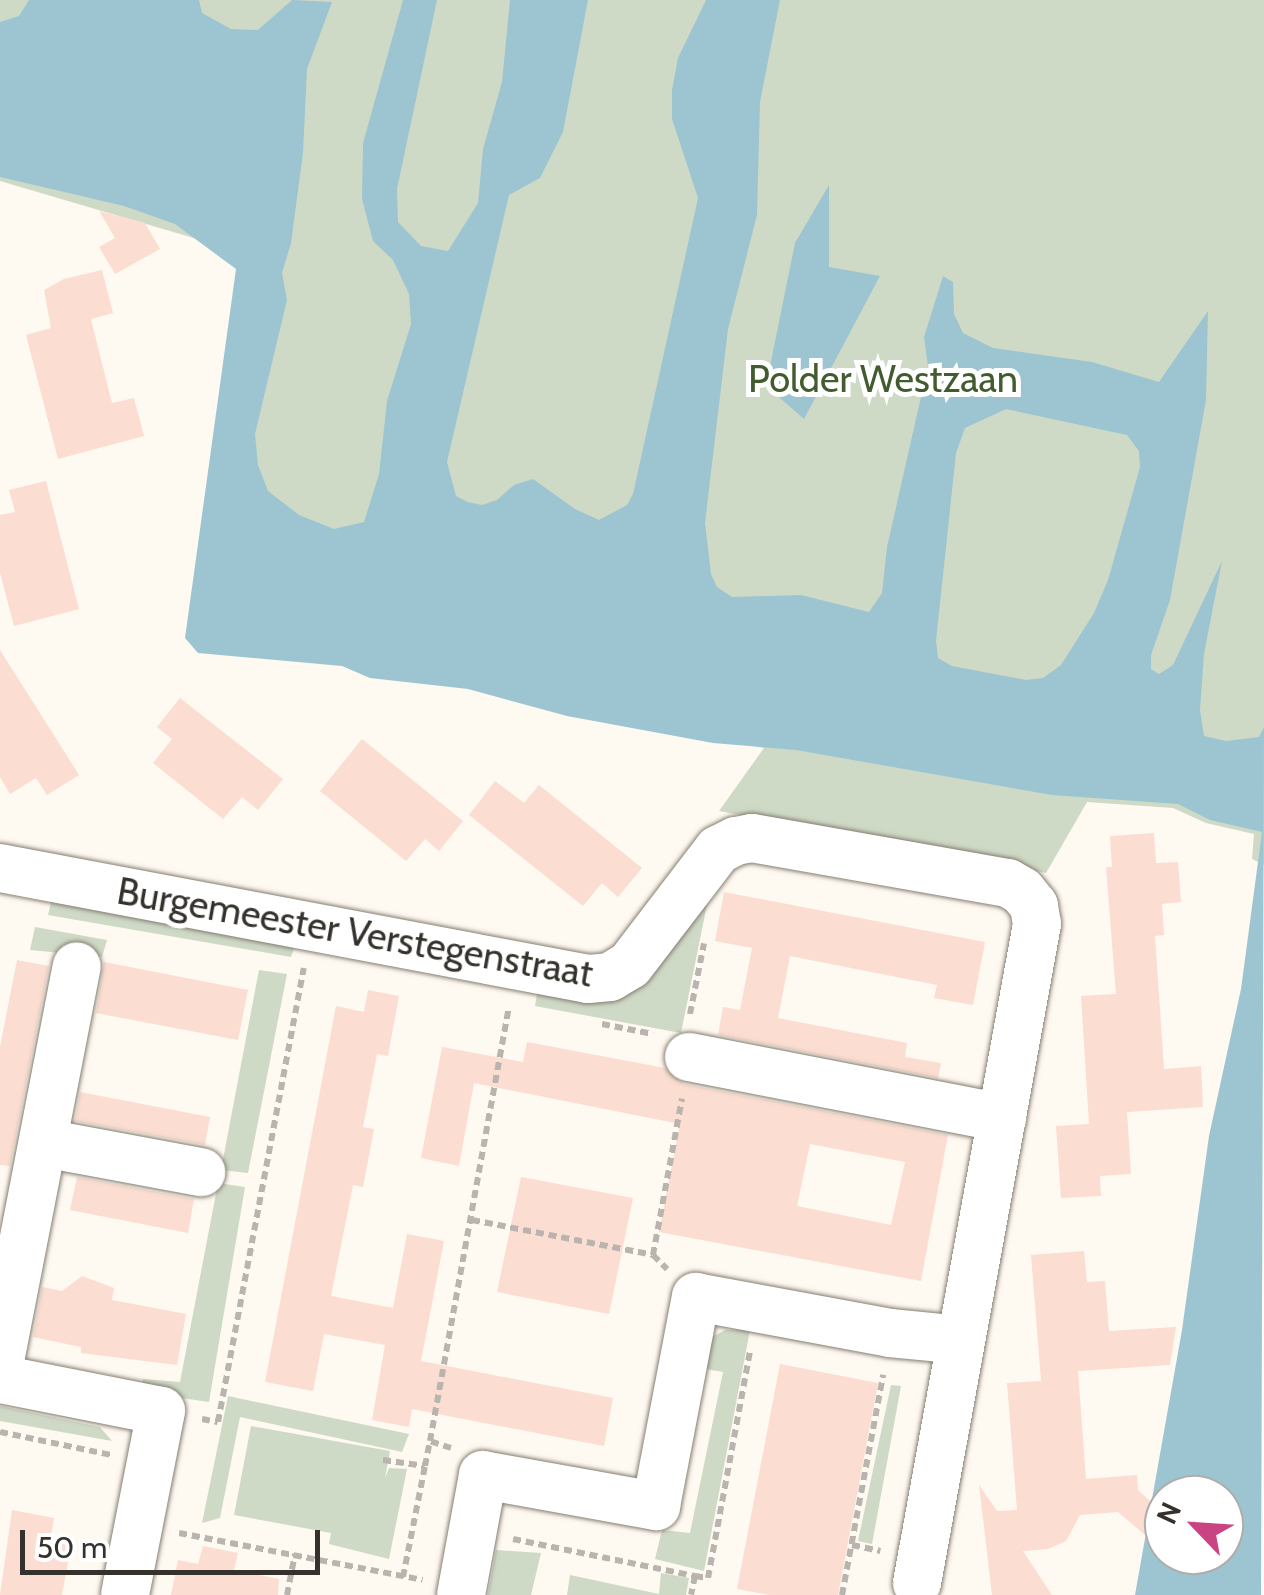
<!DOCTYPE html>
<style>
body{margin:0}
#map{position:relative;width:1264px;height:1595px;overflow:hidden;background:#fef9f1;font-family:Cabin,sans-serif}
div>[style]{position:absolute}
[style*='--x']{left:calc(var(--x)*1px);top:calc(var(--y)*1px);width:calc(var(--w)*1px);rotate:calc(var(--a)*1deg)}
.green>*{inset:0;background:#cedac6}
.water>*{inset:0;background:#9cc5d1}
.building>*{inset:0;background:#fbddd1}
.path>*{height:6px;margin-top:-3px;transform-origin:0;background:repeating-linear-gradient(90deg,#b9b5ae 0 8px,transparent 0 13px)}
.roads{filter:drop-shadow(0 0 2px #857e71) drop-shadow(0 0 2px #857e71)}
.minor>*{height:48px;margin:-24px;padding:0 24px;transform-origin:24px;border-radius:24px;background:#fff}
span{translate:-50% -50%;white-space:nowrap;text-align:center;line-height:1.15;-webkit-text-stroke:10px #fff;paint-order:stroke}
.park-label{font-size:38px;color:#435c2f}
.street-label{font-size:38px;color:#35322d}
.north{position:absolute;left:1144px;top:1475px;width:100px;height:100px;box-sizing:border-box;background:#fff;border:2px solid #aeadab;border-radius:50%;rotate:295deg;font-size:28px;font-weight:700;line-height:40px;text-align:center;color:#35322d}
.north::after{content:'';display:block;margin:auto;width:35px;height:45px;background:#ca4484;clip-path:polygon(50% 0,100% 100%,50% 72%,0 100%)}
.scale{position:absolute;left:20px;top:1530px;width:300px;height:45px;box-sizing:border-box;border:5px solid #35322d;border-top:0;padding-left:12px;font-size:30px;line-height:35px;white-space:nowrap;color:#35322d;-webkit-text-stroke:8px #fff;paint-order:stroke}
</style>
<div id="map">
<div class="green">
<i style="clip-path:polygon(0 0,1264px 0,1264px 865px,1252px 859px,1254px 834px,1206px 823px,1173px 808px,1087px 802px,1046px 873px,719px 811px,764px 748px,556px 712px,468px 688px,342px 665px,254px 654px,236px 269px,231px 249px,0 181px)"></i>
<i style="clip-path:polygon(710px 890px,681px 1033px,535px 1006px,539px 982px,620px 992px)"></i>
<i style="clip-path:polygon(52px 898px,296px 942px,291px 957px,48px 915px)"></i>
<i style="clip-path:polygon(35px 927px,107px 940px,102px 957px,30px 950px)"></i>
<i style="clip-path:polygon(259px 970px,287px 974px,248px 1173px,221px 1170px)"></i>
<i style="clip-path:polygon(218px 1183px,245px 1187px,209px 1402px,140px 1392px,143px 1379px,180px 1382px)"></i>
<i style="clip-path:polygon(725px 1330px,750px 1330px,704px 1571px,655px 1559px,662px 1530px,690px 1533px,723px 1372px,695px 1367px,703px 1342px)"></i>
<i style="clip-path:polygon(891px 1385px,901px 1386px,872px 1544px,858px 1541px)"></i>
<i style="clip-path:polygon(228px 1396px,409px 1434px,402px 1452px,240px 1417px,220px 1518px,202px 1523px)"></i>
<i style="clip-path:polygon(0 1406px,100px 1427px,112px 1441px,0 1421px)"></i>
<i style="clip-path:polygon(251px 1426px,390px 1451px,385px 1478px,389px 1468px,407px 1469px,389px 1559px,329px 1544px,331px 1533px,234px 1515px)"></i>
<i style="clip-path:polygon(496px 1550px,541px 1553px,531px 1595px,488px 1595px)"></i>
<i style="clip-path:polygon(661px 1573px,689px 1578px,686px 1595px,567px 1595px,570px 1575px,659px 1594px)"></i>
</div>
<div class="water">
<i style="clip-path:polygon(evenodd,29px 0,199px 0,202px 13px,231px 29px,258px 30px,292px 0,332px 2px,307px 69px,303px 153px,291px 243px,282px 273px,287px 300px,255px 434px,258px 465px,268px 491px,299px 515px,334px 529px,364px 522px,379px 474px,387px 401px,411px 324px,409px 294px,393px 260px,373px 241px,362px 199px,363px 143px,403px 0,437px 0,397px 189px,398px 222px,421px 246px,448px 251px,478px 203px,483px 149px,502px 82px,510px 0,588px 0,563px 132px,540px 178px,509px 195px,447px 462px,456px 496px,468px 502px,482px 505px,497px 500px,514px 485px,533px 479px,575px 509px,599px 520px,627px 505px,633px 494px,698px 198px,672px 119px,672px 90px,678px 58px,706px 0,780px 0,760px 102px,757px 215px,728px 329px,705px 523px,711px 574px,717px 587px,732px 597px,801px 595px,869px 612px,882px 593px,887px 547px,928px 366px,924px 337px,943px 276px,953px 282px,954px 314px,963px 333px,993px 348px,1092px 362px,1159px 382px,1208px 311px,1206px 400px,1170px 600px,1151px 655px,1151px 669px,1159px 674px,1173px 665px,1222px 561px,1204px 654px,1200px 710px,1204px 736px,1226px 741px,1259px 737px,1264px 727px,1261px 1595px,1135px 1595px,1182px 1330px,1209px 1136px,1241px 989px,1262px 832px,1210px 820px,1178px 804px,1052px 795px,796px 750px,713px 743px,567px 716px,468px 689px,370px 678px,342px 666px,198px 653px,185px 638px,236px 269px,175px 224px,124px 206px,0 177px,0 22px,19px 16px,29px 0,1006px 409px,1127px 435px,1139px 451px,1140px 467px,1108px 580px,1094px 613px,1061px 665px,1043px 678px,1026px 680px,952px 666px,938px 658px,936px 641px,956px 453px,965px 428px,1006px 409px,29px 0,1164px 1495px,1224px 1495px,1224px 1555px,1164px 1555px,1164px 1495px)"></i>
<i style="clip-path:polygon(829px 185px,829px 267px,880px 276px,804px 419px,766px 386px,795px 243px)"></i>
</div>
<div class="building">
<i style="clip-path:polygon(99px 211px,145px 223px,160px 249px,115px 274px,99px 247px,115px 238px)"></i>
<i style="clip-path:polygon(102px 270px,113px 313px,91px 319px,112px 403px,134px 398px,144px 436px,58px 459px,26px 335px,51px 328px,44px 290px,64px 279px)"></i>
<i style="clip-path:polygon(46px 481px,79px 609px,14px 626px,0 573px,0 515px,15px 512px,9px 490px)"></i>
<i style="clip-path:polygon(0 650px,79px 775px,47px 795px,36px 778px,10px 794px,0 777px)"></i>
<i style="clip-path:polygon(180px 698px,283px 779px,258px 810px,242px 797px,223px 819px,153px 763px,172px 739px,157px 727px)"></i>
<i style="clip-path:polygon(362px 739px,463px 821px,439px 851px,425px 839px,406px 861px,320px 791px)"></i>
<i style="clip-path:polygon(495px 781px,524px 803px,539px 785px,642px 868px,618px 897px,602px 883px,583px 906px,469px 815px)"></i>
<i style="clip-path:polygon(1154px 833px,1156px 863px,1178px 862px,1181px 902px,1162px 904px,1164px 935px,1155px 936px,1164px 1069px,1201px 1066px,1203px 1107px,1127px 1112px,1131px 1174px,1100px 1176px,1101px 1196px,1061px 1198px,1056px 1126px,1089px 1124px,1081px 996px,1116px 994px,1106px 867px,1112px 867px,1110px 836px)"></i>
<i style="clip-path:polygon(724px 892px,985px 942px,973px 1005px,934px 998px,937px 985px,790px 956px,778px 1018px,907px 1043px,905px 1057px,941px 1063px,938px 1078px,718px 1035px,723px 1007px,740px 1010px,752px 948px,715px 941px)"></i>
<i style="clip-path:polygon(17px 960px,49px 966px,10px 1166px,0 1165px,0 1047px)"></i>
<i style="clip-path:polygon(104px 962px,248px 990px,238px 1040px,96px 1013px)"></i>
<i style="clip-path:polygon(368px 990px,399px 996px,388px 1056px,377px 1054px,363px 1127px,374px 1129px,363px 1187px,353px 1185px,331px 1296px,393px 1308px,407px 1234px,444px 1241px,421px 1361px,613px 1398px,604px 1446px,412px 1409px,409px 1427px,372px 1420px,385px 1345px,324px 1334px,313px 1391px,265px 1382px,336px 1006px,364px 1012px)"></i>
<i style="clip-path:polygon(evenodd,527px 1042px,665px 1068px,684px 1084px,948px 1135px,921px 1281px,659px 1232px,680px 1124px,474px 1083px,459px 1166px,421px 1158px,442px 1047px,523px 1062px,527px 1042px,810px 1144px,905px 1162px,891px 1225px,797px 1206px,810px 1144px)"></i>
<i style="clip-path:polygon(80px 1092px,210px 1117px,205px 1145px,75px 1121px)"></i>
<i style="clip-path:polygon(77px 1177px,194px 1199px,188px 1233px,70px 1210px)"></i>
<i style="clip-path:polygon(521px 1177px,633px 1198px,609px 1314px,497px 1292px)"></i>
<i style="clip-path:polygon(1084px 1251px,1087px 1282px,1105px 1281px,1109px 1331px,1176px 1327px,1170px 1365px,1078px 1371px,1086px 1479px,1137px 1475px,1138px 1490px,1164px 1514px,1164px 1551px,1118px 1512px,1080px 1515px,1066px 1541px,1048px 1549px,1023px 1551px,1052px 1595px,992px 1595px,979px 1485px,997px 1511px,1017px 1510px,1007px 1383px,1041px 1381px,1031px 1255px)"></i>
<i style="clip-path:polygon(82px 1276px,114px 1288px,112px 1300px,186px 1314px,177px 1365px,81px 1353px,81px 1347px,33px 1337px,42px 1287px,62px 1291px)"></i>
<i style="clip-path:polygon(780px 1364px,878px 1383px,838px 1595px,769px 1595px,737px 1589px)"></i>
<i style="clip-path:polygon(12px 1510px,54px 1518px,51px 1536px,72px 1540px,62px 1595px,0 1595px)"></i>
<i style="clip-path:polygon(203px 1546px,238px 1553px,234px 1570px,279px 1579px,278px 1595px,171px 1595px,178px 1560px,198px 1564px)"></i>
</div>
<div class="path">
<i style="--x:690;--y:1014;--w:72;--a:-78.8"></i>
<i style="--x:602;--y:1024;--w:52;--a:11.1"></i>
<i style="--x:472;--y:1220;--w:184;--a:10.9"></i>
<i style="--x:653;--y:1255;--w:20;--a:45"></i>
<i style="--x:653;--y:1255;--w:159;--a:-79.5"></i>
<i style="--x:202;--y:1419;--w:16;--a:11"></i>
<i style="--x:218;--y:1422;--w:462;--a:-79.3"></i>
<i style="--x:0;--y:1432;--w:113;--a:11.7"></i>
<i style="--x:451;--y:1448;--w:22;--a:-162"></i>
<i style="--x:430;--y:1441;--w:440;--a:-79.7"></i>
<i style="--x:383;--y:1460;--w:42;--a:8.1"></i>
<i style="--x:425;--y:1466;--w:25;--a:-79"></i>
<i style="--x:179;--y:1533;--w:248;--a:10.9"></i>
<i style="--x:513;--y:1539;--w:186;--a:11.5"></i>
<i style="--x:695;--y:1576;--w:19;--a:102"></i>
<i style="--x:852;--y:1545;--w:29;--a:12"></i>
<i style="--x:695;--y:1576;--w:13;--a:9"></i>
<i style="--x:708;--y:1578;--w:231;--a:-79.5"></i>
<i style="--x:403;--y:1577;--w:113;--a:-78.8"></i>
<i style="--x:287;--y:1595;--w:42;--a:-79"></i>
<i style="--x:842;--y:1595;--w:224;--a:-79.4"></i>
</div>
<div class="roads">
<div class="minor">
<i style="--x:0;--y:868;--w:598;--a:10.69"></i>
<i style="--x:588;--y:979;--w:22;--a:-5"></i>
<i style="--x:610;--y:977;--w:23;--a:-31"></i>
<i style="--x:630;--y:965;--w:145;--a:-52.6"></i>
<i style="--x:718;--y:850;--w:20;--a:-27"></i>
<i style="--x:736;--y:841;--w:16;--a:-11"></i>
<i style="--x:752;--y:838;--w:260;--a:10"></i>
<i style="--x:1008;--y:883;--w:16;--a:30"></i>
<i style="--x:1022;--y:891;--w:19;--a:51"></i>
<i style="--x:1034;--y:906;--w:18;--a:81"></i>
<i style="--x:1037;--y:924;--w:670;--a:100.32"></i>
<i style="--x:689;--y:1057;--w:319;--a:11"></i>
<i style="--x:44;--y:1143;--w:160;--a:10.5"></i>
<i style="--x:0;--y:1361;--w:402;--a:-79"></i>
<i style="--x:0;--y:1379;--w:164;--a:11.2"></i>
<i style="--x:161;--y:1411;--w:187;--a:101.1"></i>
<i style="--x:461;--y:1595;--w:122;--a:-79.6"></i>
<i style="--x:483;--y:1475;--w:176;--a:10.2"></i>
<i style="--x:656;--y:1506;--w:213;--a:-79.2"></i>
<i style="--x:696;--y:1297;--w:197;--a:10.5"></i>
<i style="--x:890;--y:1333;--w:71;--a:5.6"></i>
</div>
</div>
<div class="park-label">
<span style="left:883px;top:379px">Polder Westzaan</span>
</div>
<div class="street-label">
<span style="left:355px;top:932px;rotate:10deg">Burgemeester Verstegenstraat</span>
</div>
<div class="north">N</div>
<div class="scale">50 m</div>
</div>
